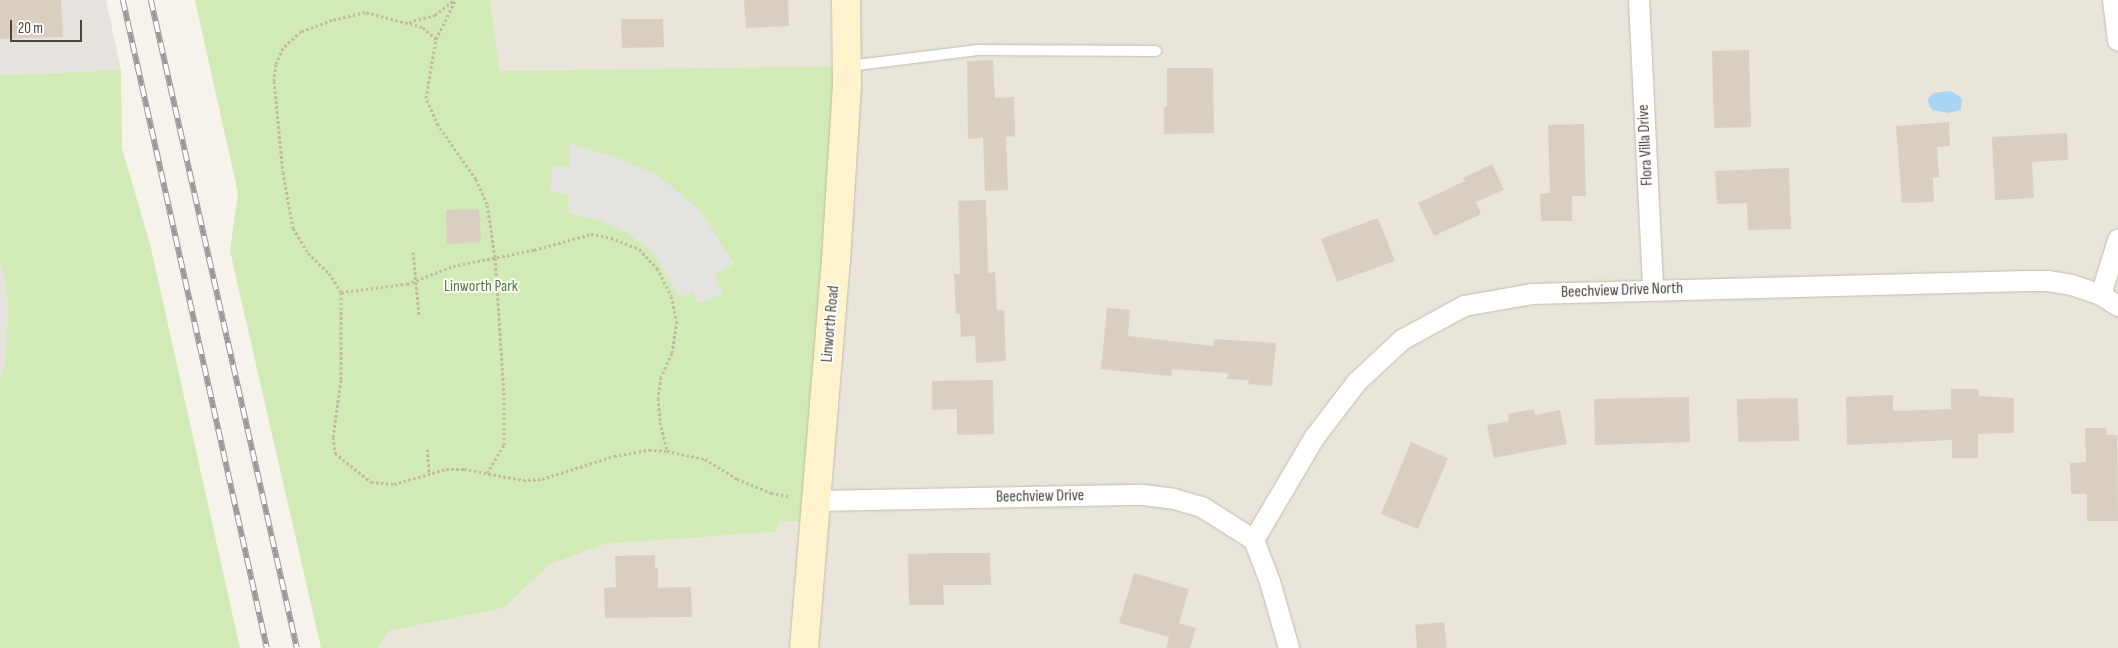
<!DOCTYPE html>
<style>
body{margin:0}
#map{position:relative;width:2118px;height:648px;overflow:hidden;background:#f6f3ec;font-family:"Sofia Sans Condensed",sans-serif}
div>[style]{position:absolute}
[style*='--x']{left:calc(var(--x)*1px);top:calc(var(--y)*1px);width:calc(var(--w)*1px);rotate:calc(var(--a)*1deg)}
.residential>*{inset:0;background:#eae5da}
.industrial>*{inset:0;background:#e6e2dd}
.green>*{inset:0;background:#d2eab5}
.parking>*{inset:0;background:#e5e3e0}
.water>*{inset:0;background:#a9d4f2}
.building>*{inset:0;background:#d8cfc1}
.path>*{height:3px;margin-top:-1.5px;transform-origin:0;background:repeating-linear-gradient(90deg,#c4b79f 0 2.5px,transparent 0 5px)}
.roads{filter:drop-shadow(0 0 1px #c2bbae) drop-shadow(0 0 1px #c2bbae)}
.lane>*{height:10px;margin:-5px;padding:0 5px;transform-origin:5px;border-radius:5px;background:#fff}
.street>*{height:20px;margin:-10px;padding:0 10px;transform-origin:10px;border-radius:10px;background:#fff}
.secondary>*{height:28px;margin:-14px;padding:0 14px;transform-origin:14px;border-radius:14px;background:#fff3cd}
.rail>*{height:5.5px;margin-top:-2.75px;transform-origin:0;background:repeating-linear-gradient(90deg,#fff 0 11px,#9a9a9a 0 22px);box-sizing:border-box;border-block:1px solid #9a9a9a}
span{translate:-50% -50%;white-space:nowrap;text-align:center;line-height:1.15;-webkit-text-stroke:4px #fff;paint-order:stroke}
.street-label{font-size:16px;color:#4b4439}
.park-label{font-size:16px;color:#4a7f2a}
.scale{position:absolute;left:10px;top:20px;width:72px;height:22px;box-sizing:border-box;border:2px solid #4b4439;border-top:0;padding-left:6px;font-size:15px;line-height:18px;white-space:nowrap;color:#4b4439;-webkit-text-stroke:4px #fff;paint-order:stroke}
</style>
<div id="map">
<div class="residential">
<i style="clip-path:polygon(490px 0,2118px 0,2118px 648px,378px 648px,389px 631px,504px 608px,550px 564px,606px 544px,776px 532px,779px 521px,803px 522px,841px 67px,500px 71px)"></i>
</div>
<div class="industrial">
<i style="clip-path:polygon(0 0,106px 0,121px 70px,0 75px)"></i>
<i style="clip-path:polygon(0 261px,5px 280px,8px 308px,5px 366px,0 377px)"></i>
</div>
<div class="green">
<i style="clip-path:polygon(195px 0,490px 0,500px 71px,841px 66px,804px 522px,779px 521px,776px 532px,606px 544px,550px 564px,504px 608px,389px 631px,378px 648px,321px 648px,230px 251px,238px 193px)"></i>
<i style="clip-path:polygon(121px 70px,122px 148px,151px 248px,240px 648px,0 648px,0 377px,5px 366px,8px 308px,5px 280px,0 261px,0 75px)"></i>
</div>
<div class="parking">
<i style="clip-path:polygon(570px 144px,615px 157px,656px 174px,701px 211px,734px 264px,715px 274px,723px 293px,697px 304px,693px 292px,679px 297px,654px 253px,626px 232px,599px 220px,569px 213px,568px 194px,551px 192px,552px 166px,570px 167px)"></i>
</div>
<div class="water">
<i style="clip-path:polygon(1951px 91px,1962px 98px,1961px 110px,1948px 113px,1933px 110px,1929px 106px,1928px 99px,1933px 93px)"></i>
</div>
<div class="building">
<i style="clip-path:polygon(0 0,61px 0,63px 37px,0 39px)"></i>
<i style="clip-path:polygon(744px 0,788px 0,789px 26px,746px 28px)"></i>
<i style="clip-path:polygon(621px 19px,663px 19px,664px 47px,622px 48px)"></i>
<i style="clip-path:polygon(1749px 50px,1751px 127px,1714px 128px,1712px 51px)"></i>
<i style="clip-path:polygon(993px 60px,995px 98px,1014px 97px,1015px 136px,1006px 137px,1008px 190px,985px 191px,983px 138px,968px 139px,967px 61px)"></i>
<i style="clip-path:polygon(1167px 68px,1213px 68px,1214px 133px,1164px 134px,1164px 107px,1167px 107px)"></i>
<i style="clip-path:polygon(1949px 122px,1950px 146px,1937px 147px,1939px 177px,1933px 178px,1934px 202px,1902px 203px,1896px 126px)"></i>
<i style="clip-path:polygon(1584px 124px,1586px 196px,1572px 196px,1572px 221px,1541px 221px,1540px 194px,1550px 193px,1548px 125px)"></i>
<i style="clip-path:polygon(2067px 133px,2068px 160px,2032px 162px,2034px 198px,1995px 200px,1992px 137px)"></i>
<i style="clip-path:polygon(1492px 164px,1504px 190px,1476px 202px,1481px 214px,1434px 236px,1418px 203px,1465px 181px,1463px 178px)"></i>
<i style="clip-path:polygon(1789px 168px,1791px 229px,1748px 230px,1747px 203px,1717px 204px,1715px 171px)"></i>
<i style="clip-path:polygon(986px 200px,988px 273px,995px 272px,997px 310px,1004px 310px,1006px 361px,976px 363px,975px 336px,961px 337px,960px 314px,956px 314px,954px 274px,960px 274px,958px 201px)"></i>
<i style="clip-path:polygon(479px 209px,481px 242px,447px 244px,446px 210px)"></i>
<i style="clip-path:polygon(1378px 218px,1395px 261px,1337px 282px,1321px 239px)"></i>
<i style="clip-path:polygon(1107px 308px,1130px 310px,1128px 336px,1213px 346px,1214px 339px,1276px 343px,1272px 386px,1248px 384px,1249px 380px,1227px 379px,1228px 373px,1172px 369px,1171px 376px,1101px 369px)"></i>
<i style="clip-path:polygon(993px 380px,994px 434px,957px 435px,957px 409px,932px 410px,932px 381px)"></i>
<i style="clip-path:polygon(1951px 389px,1978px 389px,1979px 396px,2014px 398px,2014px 433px,1978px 434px,1978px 458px,1952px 458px,1952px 440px,1847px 445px,1846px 397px,1893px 395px,1893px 411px,1951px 409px)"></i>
<i style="clip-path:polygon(1689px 397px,1690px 442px,1595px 445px,1594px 399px)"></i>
<i style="clip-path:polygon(1798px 398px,1799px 441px,1738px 442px,1737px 399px)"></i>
<i style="clip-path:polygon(1534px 409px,1535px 415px,1560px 410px,1567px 444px,1494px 458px,1487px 425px,1509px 421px,1508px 414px)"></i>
<i style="clip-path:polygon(2085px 428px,2106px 428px,2107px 435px,2117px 435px,2118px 521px,2087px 521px,2087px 494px,2071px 494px,2070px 463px,2086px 462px)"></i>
<i style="clip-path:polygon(1411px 442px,1448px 458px,1418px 529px,1381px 514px)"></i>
<i style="clip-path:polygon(944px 553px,990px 553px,991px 585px,943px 585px,944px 605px,909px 605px,908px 554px)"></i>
<i style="clip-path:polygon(655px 555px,655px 568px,658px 568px,658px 588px,691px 587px,692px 617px,605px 618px,604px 588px,616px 587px,615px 556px)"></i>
<i style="clip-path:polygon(1134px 573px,1189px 589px,1179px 623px,1196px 628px,1190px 648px,1166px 648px,1169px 637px,1119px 623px)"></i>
<i style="clip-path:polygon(1444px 622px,1447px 648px,1417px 648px,1415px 625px)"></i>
</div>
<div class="path">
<i style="--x:409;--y:22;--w:27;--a:-15"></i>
<i style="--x:435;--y:15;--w:24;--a:-38"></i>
<i style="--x:436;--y:39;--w:42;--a:-63.4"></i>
<i style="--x:413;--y:252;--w:63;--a:84.6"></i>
<i style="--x:341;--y:292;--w:66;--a:-6.9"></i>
<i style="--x:407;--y:284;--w:49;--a:-21.4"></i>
<i style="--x:453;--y:266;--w:83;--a:-11.2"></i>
<i style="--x:534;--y:250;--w:59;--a:-15.7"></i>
<i style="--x:591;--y:234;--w:20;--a:11"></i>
<i style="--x:611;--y:238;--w:30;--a:21"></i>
<i style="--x:639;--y:249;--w:26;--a:47"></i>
<i style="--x:657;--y:268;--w:31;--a:63"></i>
<i style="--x:671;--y:296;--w:26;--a:77"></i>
<i style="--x:677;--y:321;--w:32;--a:99"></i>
<i style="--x:672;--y:353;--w:26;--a:115"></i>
<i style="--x:661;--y:377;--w:21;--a:98"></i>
<i style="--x:658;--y:398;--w:24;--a:85"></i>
<i style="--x:660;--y:422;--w:30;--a:76"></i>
<i style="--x:427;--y:449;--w:25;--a:85"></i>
<i style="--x:487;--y:473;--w:33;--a:-59"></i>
<i style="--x:504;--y:445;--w:50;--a:-90"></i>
<i style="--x:504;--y:395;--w:138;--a:-93.7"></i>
<i style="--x:495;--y:257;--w:54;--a:-98.6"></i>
<i style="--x:487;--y:204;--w:27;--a:-114"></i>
<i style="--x:476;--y:179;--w:66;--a:-125.1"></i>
<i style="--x:438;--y:125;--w:30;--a:-114"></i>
<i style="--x:426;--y:98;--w:60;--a:-80.4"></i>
<i style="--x:436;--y:39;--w:18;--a:-139"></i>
<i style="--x:422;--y:27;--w:59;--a:-165.3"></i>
<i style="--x:365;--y:12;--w:34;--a:166"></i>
<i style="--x:332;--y:20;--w:33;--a:160"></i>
<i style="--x:301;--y:31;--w:25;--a:137"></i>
<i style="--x:283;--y:48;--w:17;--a:114"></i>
<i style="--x:276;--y:64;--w:17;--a:97"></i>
<i style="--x:274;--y:81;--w:91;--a:84.4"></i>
<i style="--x:283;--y:172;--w:57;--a:79.9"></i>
<i style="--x:293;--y:228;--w:29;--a:59"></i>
<i style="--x:308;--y:253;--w:29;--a:44"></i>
<i style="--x:329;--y:273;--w:22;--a:58"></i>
<i style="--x:341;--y:292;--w:88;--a:90"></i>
<i style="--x:341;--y:380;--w:58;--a:98"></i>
<i style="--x:333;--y:437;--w:16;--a:83"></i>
<i style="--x:335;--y:453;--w:46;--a:38.9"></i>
<i style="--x:371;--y:482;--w:23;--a:5"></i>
<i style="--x:394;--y:484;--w:54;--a:-16.1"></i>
<i style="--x:446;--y:469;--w:18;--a:0"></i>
<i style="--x:464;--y:469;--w:60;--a:10.6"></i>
<i style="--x:523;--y:480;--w:19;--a:-3"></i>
<i style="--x:542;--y:479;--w:76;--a:-17.7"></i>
<i style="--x:614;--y:456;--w:36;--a:-10"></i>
<i style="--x:649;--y:450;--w:18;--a:3"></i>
<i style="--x:667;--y:451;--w:39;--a:12"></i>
<i style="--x:705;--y:459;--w:38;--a:32"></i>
<i style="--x:737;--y:479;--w:37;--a:22"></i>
<i style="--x:771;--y:493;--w:20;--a:11"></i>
</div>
<div class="roads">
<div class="lane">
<i style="--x:849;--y:66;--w:130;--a:-7.1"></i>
<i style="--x:978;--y:50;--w:178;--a:0.3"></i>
</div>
<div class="street">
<i style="--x:1639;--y:0;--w:289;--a:87.2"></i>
<i style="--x:2113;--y:0;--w:41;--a:83"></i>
<i style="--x:2101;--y:295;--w:58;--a:-72.8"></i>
<i style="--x:816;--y:501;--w:327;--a:-1.1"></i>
<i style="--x:1143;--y:495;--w:31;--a:7"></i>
<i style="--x:1174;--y:499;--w:29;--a:16"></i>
<i style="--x:1202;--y:507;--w:62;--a:32.4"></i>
<i style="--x:1254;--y:540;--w:120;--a:-59.4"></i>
<i style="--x:1315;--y:437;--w:69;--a:-52.6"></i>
<i style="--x:1357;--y:382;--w:62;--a:-43"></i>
<i style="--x:1402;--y:340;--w:71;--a:-28.7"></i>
<i style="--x:1464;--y:306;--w:70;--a:-9.9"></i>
<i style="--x:1533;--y:294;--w:493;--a:-1.5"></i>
<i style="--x:2026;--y:281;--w:22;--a:0"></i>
<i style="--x:2048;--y:281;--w:24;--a:9"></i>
<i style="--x:2072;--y:285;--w:31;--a:19"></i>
<i style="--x:2101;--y:295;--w:20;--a:33"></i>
<i style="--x:1254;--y:540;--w:45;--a:69.1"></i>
<i style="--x:1270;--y:582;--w:69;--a:73.9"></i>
</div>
<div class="secondary">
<i style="--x:804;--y:648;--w:389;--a:-85.3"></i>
<i style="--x:836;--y:260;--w:177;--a:-86.4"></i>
<i style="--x:847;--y:83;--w:83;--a:-90.7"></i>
</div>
</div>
<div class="rail">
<i style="--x:123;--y:0;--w:664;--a:77.47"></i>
<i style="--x:151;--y:0;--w:664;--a:77.3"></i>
</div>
<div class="street-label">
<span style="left:1646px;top:145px;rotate:-93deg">Flora Villa Drive</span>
<span style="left:1622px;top:291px;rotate:-2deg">Beechview Drive North</span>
<span style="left:831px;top:324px;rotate:-85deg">Linworth Road</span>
<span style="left:1040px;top:497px;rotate:-1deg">Beechview Drive</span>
</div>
<div class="park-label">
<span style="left:481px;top:287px">Linworth Park</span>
</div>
<div class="scale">20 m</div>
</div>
